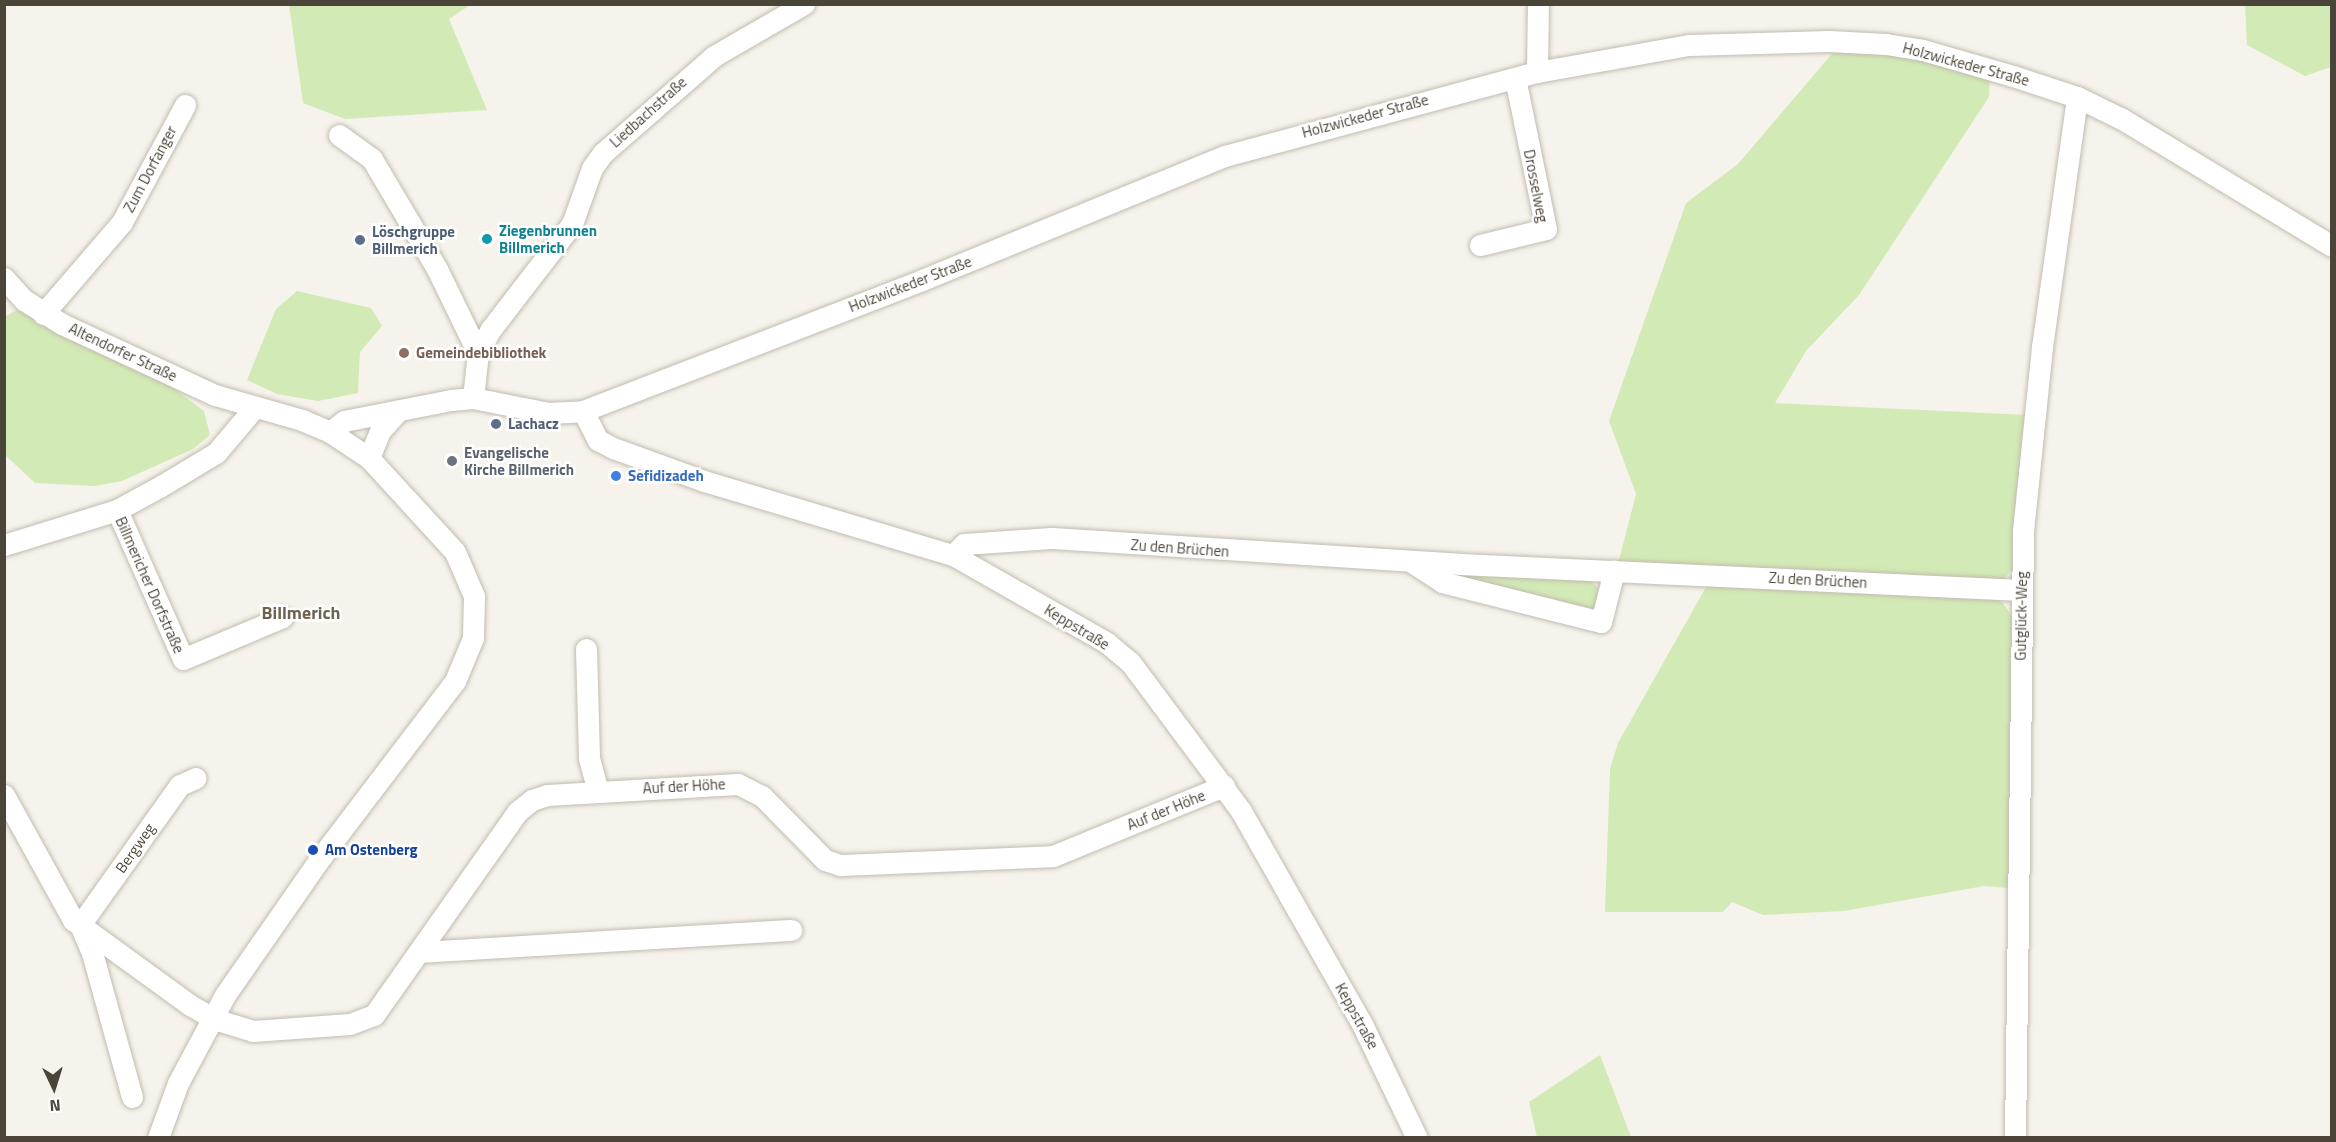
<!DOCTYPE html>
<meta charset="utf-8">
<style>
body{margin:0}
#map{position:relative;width:2336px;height:1142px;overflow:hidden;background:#f6f3ec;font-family:"Titillium Web",sans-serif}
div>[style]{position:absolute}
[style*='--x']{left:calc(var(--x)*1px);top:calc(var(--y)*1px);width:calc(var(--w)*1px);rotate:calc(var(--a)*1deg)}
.green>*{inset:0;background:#d2eab5}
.roads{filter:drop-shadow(0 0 2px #c2bbae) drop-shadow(0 0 2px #c2bbae)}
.minor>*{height:21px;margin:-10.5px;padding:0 10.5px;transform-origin:10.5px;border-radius:10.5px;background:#fff}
.dots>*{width:16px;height:16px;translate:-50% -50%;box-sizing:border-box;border:3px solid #fff;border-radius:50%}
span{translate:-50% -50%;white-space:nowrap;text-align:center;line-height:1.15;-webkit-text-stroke:5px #fff;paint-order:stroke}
.street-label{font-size:15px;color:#4b4439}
.culture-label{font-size:15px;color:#0d838f;font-weight:700}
.left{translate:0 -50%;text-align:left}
.service-label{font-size:15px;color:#4e5e75;font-weight:700}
.education-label{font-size:15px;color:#785e54;font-weight:700}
.worship-label{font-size:15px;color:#5b616d;font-weight:700}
.shop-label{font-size:15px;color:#366cbe;font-weight:700}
.transit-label{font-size:15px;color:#164399;font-weight:700}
.quarter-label{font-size:18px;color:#6e6250;font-weight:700}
.frame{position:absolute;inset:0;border:6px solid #4b4439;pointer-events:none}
.north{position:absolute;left:24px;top:1058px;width:60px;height:60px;-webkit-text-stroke:4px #fff;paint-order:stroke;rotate:176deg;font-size:16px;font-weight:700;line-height:24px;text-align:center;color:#4b4439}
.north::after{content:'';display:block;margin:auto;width:21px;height:27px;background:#4b4439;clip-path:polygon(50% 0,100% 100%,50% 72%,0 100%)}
</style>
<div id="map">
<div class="green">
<i style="clip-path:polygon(289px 5px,470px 5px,449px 19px,487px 110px,345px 119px,303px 103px)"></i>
<i style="clip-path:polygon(2245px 5px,2331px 5px,2331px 67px,2305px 76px,2247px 45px)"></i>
<i style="clip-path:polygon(1836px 49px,1926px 58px,1990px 77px,1989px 97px,1859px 295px,1806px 351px,1775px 403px,2028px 415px,2014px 567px,2004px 579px,1618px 564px,1636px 494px,1609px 421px,1686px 203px,1738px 164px)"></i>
<i style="clip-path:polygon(297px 291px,371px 308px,382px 326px,360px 352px,358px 393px,318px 401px,277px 394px,247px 380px,276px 309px)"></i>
<i style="clip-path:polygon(17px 310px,166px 383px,204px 411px,210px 435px,193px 449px,122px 481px,95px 486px,35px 483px,5px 455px,4px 317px)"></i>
<i style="clip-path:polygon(1463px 573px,1591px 581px,1600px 590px,1595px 607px,1589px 610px,1462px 578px)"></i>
<i style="clip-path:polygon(1710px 580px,1985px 594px,2003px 603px,2016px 623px,2008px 888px,1984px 886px,1844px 911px,1763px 915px,1732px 902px,1723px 912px,1605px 912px,1610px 769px,1618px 743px)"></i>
<i style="clip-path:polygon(1600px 1055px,1631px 1137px,1537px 1137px,1529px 1102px)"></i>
</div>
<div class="roads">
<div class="minor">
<i style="--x:1537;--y:72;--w:68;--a:-89.2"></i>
<i style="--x:339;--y:135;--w:41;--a:36"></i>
<i style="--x:372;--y:159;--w:128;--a:59.4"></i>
<i style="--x:437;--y:269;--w:93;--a:64"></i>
<i style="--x:1480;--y:245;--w:68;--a:-13.6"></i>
<i style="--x:1546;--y:229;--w:154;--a:-101.6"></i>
<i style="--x:4;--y:278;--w:30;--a:48"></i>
<i style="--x:24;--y:300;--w:45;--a:32.3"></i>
<i style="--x:62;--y:324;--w:169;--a:24.9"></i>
<i style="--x:215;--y:395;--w:91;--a:16"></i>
<i style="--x:302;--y:420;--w:30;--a:23"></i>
<i style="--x:330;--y:432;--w:47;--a:33.7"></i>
<i style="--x:369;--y:458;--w:127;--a:47.5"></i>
<i style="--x:455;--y:552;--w:48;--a:66.6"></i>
<i style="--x:474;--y:596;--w:42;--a:91.4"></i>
<i style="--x:473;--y:638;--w:47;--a:112.7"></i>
<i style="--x:455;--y:681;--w:221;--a:127.3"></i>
<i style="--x:321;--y:857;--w:168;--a:124.8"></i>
<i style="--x:225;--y:995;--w:100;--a:118.1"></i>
<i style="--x:178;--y:1083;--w:59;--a:110"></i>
<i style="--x:43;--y:314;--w:121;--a:-49.3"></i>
<i style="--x:122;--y:222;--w:133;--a:-61.7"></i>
<i style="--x:473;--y:398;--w:45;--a:-83.7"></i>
<i style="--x:478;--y:353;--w:27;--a:-62"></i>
<i style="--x:491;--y:329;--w:133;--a:-52.4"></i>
<i style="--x:572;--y:224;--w:59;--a:-70.3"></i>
<i style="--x:592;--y:168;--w:19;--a:-54"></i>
<i style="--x:603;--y:153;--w:147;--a:-41.1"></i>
<i style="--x:714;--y:56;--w:104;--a:-30"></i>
<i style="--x:583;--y:411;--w:33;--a:63"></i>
<i style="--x:598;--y:440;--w:17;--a:28"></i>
<i style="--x:613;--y:448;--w:97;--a:19.9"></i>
<i style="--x:704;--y:481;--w:260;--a:16.6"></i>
<i style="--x:953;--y:555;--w:177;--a:29.7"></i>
<i style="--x:1107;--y:643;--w:30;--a:40"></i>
<i style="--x:1130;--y:662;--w:186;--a:53.3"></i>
<i style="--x:1241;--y:811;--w:247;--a:60.4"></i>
<i style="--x:1363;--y:1026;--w:124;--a:64.3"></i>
<i style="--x:330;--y:432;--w:18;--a:-38"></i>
<i style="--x:344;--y:421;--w:109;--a:-11.1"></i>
<i style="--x:451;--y:400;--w:22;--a:-5"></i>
<i style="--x:473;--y:398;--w:76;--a:11.3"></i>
<i style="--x:548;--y:413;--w:35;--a:-3"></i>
<i style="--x:583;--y:411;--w:363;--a:-21.1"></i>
<i style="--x:922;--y:280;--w:327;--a:-22.3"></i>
<i style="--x:1225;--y:156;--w:323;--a:-15.1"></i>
<i style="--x:1537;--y:72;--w:154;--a:-10.1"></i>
<i style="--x:1689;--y:45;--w:140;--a:-1.6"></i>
<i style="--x:1829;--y:41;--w:57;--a:3"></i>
<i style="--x:1886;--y:44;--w:37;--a:9"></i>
<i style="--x:1923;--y:50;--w:94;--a:16.1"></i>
<i style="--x:2013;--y:76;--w:67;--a:18.2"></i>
<i style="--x:2077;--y:97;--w:50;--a:26.1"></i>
<i style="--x:2122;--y:119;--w:245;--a:31.2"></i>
<i style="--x:369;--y:458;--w:29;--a:-68"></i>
<i style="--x:380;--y:431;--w:28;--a:-48"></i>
<i style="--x:117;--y:510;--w:163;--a:66.1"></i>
<i style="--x:183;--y:659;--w:108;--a:-22.8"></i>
<i style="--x:4;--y:545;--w:118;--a:-17.2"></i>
<i style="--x:117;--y:510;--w:50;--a:-28.6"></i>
<i style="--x:161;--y:486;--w:64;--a:-31"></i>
<i style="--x:216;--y:453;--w:59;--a:-49.8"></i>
<i style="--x:953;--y:555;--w:16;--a:-45"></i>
<i style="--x:964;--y:544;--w:87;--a:-3.9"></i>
<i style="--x:1051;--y:538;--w:410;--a:3.6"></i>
<i style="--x:1460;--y:564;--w:562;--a:2.65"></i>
<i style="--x:1413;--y:563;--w:35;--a:33"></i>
<i style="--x:1442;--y:582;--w:164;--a:14.1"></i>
<i style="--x:1601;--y:622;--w:53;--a:-75.7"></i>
<i style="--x:586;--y:649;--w:109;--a:88.4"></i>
<i style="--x:589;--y:758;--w:35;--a:75"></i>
<i style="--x:4;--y:795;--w:143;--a:61.1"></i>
<i style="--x:73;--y:920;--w:145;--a:36"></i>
<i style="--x:190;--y:1005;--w:28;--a:30"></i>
<i style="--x:214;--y:1019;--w:41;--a:17.1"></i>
<i style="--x:253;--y:1031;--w:97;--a:-4.1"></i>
<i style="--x:350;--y:1024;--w:26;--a:-21"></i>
<i style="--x:374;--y:1015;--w:248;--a:-54.8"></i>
<i style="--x:517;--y:812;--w:19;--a:-39"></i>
<i style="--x:532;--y:800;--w:16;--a:-18"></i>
<i style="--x:547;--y:795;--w:191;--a:-3.3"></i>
<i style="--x:738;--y:784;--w:27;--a:27"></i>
<i style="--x:762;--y:796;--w:90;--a:45.5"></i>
<i style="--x:825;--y:860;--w:16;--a:18"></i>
<i style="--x:840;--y:865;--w:213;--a:-2.4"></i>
<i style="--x:1053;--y:856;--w:185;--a:-22.3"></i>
<i style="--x:420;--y:952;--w:372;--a:-3.4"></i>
<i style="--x:132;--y:1097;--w:149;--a:-105.5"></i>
<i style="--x:92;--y:953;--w:30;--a:-113"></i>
<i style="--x:80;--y:925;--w:172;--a:-54.5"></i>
<i style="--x:180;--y:785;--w:17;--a:-24"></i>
<i style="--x:2015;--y:1138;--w:607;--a:-89.24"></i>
<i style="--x:2023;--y:531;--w:185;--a:-84.1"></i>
<i style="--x:2042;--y:347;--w:252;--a:-82"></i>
</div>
</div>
<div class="dots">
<i style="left:487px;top:239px;background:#0f9aa8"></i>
<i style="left:360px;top:240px;background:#5c6f8a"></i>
<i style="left:404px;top:353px;background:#8d6e63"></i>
<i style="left:496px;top:424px;background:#5c6f8a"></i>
<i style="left:452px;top:461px;background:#6b7280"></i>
<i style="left:616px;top:476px;background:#3f7fe0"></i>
<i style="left:313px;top:850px;background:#1a4fb4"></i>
</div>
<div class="street-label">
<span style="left:1966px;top:64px;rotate:15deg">Holzwickeder Straße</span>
<span style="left:648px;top:112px;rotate:-42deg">Liedbachstraße</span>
<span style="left:1365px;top:116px;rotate:-15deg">Holzwickeder Straße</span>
<span style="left:150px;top:169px;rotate:-62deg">Zum Dorfanger</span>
<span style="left:1536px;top:186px;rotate:79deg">Drosselweg</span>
<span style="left:910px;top:284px;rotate:-21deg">Holzwickeder Straße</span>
<span style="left:123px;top:352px;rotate:25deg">Altendorfer Straße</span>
<span style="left:1180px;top:548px;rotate:4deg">Zu den Brüchen</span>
<span style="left:1818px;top:580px;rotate:3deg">Zu den Brüchen</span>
<span style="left:150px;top:585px;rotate:66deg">Billmericher Dorfstraße</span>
<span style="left:2021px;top:616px;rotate:-89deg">Gutglück-Weg</span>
<span style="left:1077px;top:627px;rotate:31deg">Keppstraße</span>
<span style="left:684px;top:786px;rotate:-3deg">Auf der Höhe</span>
<span style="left:1166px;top:810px;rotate:-22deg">Auf der Höhe</span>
<span style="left:135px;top:848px;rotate:-55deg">Bergweg</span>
<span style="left:1357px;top:1016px;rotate:61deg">Keppstraße</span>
</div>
<div class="culture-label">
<span class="left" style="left:499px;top:239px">Ziegenbrunnen<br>Billmerich</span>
</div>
<div class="service-label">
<span class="left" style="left:372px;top:240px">Löschgruppe<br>Billmerich</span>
<span class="left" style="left:508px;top:424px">Lachacz</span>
</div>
<div class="education-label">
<span class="left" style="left:416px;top:353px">Gemeindebibliothek</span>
</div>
<div class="worship-label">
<span class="left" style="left:464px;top:461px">Evangelische<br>Kirche Billmerich</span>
</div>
<div class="shop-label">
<span class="left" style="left:628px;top:476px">Sefidizadeh</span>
</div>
<div class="transit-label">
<span class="left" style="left:325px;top:850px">Am Ostenberg</span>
</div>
<div class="quarter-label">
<span style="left:301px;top:613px">Billmerich</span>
</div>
<div class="frame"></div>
<div class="north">N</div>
</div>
